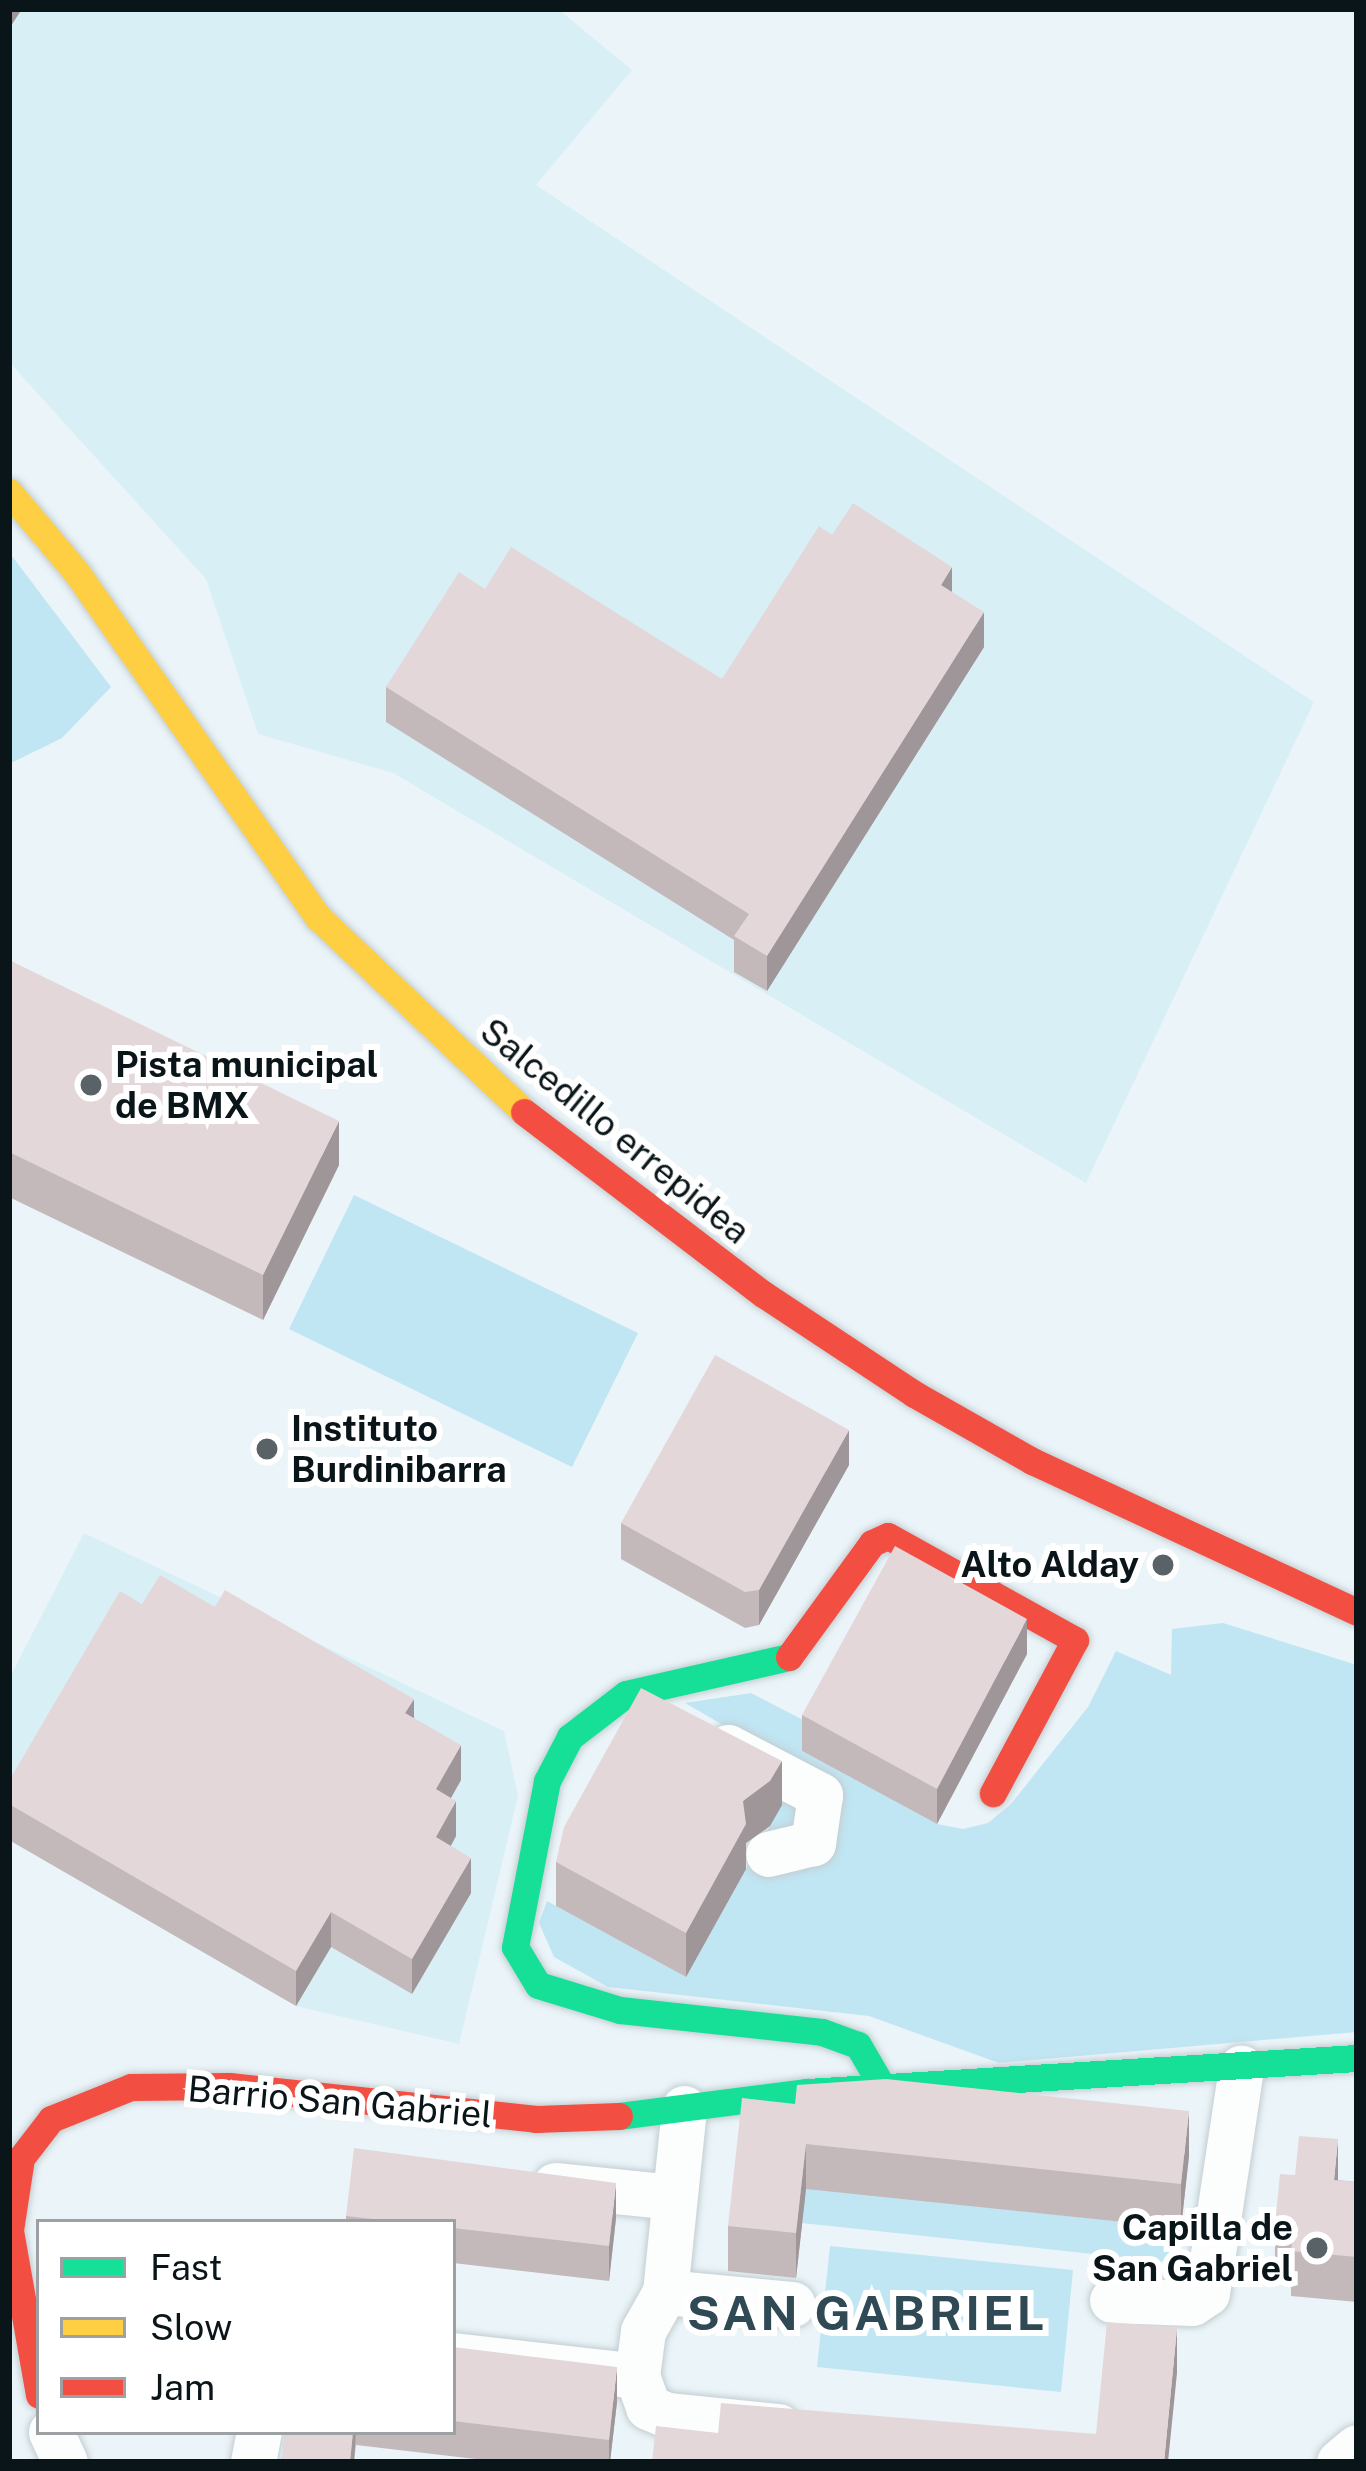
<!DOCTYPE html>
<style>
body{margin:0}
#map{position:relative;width:1366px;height:2471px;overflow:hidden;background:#ebf5f9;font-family:"Public Sans",sans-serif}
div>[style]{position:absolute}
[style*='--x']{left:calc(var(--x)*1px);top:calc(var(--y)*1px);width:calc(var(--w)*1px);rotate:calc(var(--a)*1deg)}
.built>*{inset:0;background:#d9eff6}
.green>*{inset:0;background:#c0e5f3}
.roads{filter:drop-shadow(0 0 3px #c4ced2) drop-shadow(0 0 3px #c4ced2)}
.street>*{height:45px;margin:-22.5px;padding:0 22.5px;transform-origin:22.5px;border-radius:22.5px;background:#fcfefe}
.fast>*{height:27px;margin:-13.5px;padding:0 13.5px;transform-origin:13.5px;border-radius:13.5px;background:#16e098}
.slow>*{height:27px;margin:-13.5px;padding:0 13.5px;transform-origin:13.5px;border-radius:13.5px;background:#ffcf43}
.jam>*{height:27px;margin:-13.5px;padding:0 13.5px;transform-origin:13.5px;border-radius:13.5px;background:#f24e42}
.wall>*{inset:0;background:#c3b9bb}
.shaded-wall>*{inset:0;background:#9f9699}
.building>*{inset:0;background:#e3d7da}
.dots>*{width:33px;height:33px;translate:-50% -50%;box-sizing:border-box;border:6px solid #fff;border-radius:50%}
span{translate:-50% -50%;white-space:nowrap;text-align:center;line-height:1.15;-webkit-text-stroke:12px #fff;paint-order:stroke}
.poi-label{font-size:36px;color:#0a1519;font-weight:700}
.left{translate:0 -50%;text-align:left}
.right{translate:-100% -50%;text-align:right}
.street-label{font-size:36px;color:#0a1519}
.district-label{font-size:48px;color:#2f4a54;font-weight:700;letter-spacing:3px}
.frame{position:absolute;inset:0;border:12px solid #0a1519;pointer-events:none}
.legend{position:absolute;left:36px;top:2219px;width:420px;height:216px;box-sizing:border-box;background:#fff;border:3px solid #9da1a3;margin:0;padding:15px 21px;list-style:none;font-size:36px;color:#0a1519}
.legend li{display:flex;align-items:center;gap:24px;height:60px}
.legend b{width:60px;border:3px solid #9da1a3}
</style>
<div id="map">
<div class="built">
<i style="clip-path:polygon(9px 9px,558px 9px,632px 70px,536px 185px,1314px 702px,1086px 1183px,393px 773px,258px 734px,206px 579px,9px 362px)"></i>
<i style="clip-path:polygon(84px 1533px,504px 1731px,518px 1796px,459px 2044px,296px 2006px,9px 1840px,9px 1679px)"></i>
</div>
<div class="green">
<i style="clip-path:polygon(9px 552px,111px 687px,62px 738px,9px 764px)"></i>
<i style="clip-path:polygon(354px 1195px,638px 1333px,572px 1467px,289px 1329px)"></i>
<i style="clip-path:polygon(1223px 1623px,1357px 1665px,1357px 2032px,999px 2063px,869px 2016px,608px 1987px,554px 1957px,539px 1923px,547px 1901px,686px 1977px,801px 1770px,685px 1703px,751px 1693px,815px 1726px,802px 1751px,937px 1824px,963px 1829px,988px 1823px,1011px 1804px,1088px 1707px,1116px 1651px,1171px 1675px,1172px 1629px)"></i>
<i style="clip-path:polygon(806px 2188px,1181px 2228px,1177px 2263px,802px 2223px)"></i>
<i style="clip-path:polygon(830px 2246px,1073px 2270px,1061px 2392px,817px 2367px)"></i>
</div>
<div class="roads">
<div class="street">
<i style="--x:728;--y:1747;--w:104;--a:27.6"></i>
<i style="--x:820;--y:1795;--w:49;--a:98.3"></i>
<i style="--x:813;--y:1843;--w:46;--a:166.3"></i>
<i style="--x:555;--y:2185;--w:120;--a:5.8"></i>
<i style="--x:665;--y:2292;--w:128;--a:5.4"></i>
<i style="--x:1112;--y:2300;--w:80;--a:2.1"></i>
<i style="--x:1192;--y:2303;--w:18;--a:-34"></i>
<i style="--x:1207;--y:2293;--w:228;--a:-81.4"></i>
<i style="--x:453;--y:2355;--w:185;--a:6.5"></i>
<i style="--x:637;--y:2376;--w:33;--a:70"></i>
<i style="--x:648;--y:2407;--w:21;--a:23"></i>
<i style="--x:667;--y:2415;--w:112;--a:5.7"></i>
<i style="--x:637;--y:2376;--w:45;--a:-82.4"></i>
<i style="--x:643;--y:2331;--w:45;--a:-60.6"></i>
<i style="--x:665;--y:2292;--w:185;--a:-84.1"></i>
<i style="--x:51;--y:2432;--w:33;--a:65"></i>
<i style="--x:253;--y:2462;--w:31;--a:-79"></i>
<i style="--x:1339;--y:2462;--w:23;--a:-40"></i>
</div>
<div class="fast">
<i style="--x:789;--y:1657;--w:167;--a:167.2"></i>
<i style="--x:626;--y:1694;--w:71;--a:142.5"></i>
<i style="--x:570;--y:1737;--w:50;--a:117.6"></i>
<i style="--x:547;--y:1781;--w:169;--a:100.9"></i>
<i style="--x:515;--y:1947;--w:44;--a:58.8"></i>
<i style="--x:538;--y:1985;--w:86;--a:17"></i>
<i style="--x:620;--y:2010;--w:203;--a:6.2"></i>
<i style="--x:822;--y:2032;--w:38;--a:20"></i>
<i style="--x:858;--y:2045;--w:50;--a:59.8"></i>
<i style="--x:619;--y:2116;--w:190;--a:-7.3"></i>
<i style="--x:807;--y:2092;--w:551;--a:-3.54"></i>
</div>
<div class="slow">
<i style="--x:9;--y:492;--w:106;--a:50"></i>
<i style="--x:77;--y:573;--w:421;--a:55"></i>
<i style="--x:319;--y:918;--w:282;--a:43.4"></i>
</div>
<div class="jam">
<i style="--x:524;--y:1112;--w:300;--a:37.3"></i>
<i style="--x:763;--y:1294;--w:181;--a:33.5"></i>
<i style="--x:914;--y:1394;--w:136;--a:29.6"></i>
<i style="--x:1032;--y:1461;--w:358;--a:24.9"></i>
<i style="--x:789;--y:1657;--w:141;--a:-53.9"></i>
<i style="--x:872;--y:1543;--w:17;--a:-24"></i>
<i style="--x:888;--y:1536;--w:214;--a:29.1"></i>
<i style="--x:1075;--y:1640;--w:174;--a:118.2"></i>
<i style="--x:39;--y:2395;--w:168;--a:-100"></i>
<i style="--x:10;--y:2230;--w:73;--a:-81.3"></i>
<i style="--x:21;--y:2158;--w:49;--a:-52.4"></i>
<i style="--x:51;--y:2119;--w:86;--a:-21.8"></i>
<i style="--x:131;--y:2087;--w:98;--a:-0.6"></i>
<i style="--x:229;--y:2086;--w:309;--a:6.1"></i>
<i style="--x:536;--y:2119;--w:83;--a:-2.1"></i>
</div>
</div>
<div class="wall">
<i style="clip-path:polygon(832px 535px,952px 592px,984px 647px,767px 991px,734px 972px,734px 940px,386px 722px,386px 687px,485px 589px,722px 679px)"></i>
<i style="clip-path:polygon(9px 960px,339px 1165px,263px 1320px,9px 1197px)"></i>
<i style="clip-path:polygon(849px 1465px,759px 1625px,745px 1628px,621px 1559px,621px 1523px)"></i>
<i style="clip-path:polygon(142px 1604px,414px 1718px,461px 1780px,451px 1798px,456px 1836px,451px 1846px,471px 1893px,412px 1994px,331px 1947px,296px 2006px,9px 1840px,9px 1781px)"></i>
<i style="clip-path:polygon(1027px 1654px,937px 1824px,802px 1751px,802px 1715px)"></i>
<i style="clip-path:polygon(782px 1805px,770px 1826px,746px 1843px,746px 1869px,686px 1977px,556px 1906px,556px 1862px)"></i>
<i style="clip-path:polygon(795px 2104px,1189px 2156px,1181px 2228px,806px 2189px,796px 2278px,728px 2271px,728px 2226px)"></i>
<i style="clip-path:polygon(1338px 2180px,1357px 2182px,1357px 2302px,1291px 2296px,1291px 2271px,1275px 2269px,1275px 2225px)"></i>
<i style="clip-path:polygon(346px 2216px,616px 2218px,609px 2281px,453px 2263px,453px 2222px,346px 2222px)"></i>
<i style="clip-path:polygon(453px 2347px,617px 2402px,610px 2462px,501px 2462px,356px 2445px,354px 2462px,282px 2462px,285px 2432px,453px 2432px)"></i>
</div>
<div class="shaded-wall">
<i style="clip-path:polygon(9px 9px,22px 9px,9px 29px)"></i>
<i style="clip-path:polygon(952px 567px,952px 602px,941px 585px)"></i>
<i style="clip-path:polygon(984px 612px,984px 647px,767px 991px,767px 956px)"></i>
<i style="clip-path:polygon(339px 1121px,339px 1165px,263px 1320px,263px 1275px)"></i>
<i style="clip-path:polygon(849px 1430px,849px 1465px,759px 1625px,759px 1590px)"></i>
<i style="clip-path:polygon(1027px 1619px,1027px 1654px,937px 1824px,937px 1789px)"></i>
<i style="clip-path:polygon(414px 1699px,414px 1735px,405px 1713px)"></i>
<i style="clip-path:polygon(461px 1745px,461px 1780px,436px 1824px,436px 1789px)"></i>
<i style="clip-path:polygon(782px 1761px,782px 1805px,770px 1826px,746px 1843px,746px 1869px,686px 1977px,686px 1933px,743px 1801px)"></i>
<i style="clip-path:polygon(456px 1801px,456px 1836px,436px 1872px,436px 1837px)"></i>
<i style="clip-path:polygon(471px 1858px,471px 1893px,412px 1994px,412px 1959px)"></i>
<i style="clip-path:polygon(331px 1912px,331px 1947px,296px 2006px,296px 1971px)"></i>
<i style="clip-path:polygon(1189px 2111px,1189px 2156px,1181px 2228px,1181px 2184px)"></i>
<i style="clip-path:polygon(1338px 2139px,1338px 2184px,1334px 2180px)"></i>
<i style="clip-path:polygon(806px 2144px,806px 2189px,796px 2278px,796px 2233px)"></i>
<i style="clip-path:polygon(616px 2183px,616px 2218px,609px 2281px,609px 2246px)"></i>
<i style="clip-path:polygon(1177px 2328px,1177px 2373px,1168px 2462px,1164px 2462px)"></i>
<i style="clip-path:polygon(617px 2367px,617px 2402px,610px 2462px,609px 2462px,609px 2440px)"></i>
<i style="clip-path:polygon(353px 2432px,356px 2432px,354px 2462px,350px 2462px)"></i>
</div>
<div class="building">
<i style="clip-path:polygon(853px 503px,952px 567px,941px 585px,984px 612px,767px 956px,734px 936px,749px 914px,386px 687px,459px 572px,485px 589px,511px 547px,722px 679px,819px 526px,832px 535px)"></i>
<i style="clip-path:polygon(9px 960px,339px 1121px,263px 1275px,9px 1152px)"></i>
<i style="clip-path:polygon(715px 1355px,849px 1430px,759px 1590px,745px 1592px,621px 1523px)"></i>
<i style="clip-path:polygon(895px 1546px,1027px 1619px,937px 1789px,802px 1715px)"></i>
<i style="clip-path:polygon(160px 1575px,215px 1607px,225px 1590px,414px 1699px,405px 1713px,461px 1745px,436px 1789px,456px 1801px,436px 1837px,471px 1858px,412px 1959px,331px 1912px,296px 1971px,9px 1804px,9px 1781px,120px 1591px,142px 1604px)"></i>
<i style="clip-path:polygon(641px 1688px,782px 1761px,770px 1781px,743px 1801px,746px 1824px,686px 1933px,556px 1862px,564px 1827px)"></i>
<i style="clip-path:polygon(886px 2079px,1189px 2111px,1181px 2184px,806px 2144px,796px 2233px,728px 2226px,742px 2098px,795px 2104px,797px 2085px)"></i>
<i style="clip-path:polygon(1299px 2136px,1338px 2139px,1334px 2180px,1357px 2182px,1357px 2257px,1291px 2251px,1294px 2226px,1275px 2225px,1280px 2174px,1295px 2175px)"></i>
<i style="clip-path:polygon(354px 2148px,616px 2183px,609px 2246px,453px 2228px,453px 2222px,400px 2222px,346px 2216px)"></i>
<i style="clip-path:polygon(1107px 2322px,1177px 2328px,1164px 2462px,652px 2462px,656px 2426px,718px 2433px,721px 2403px,1096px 2434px)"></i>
<i style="clip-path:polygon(453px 2347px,617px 2367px,609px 2440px,453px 2421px)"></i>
<i style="clip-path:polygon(285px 2432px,353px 2432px,350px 2462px,282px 2462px)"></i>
</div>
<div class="dots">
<i style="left:91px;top:1085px;background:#596367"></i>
<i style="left:267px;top:1449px;background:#596367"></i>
<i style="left:1163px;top:1565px;background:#596367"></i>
<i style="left:1317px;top:2248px;background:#596367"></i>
</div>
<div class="poi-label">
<span class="left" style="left:115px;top:1085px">Pista municipal<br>de BMX</span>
<span class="left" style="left:291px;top:1449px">Instituto<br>Burdinibarra</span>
<span class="right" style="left:1139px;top:1565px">Alto Alday</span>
<span class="right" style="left:1293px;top:2248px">Capilla de<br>San Gabriel</span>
</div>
<div class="street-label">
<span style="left:615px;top:1131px;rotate:39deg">Salcedillo errepidea</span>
<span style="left:340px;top:2102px;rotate:5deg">Barrio San Gabriel</span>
</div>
<div class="district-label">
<span style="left:867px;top:2313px">SAN GABRIEL</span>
</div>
<div class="frame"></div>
<ul class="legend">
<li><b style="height:15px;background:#16e098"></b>Fast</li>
<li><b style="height:15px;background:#ffcf43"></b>Slow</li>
<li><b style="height:15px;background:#f24e42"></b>Jam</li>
</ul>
</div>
